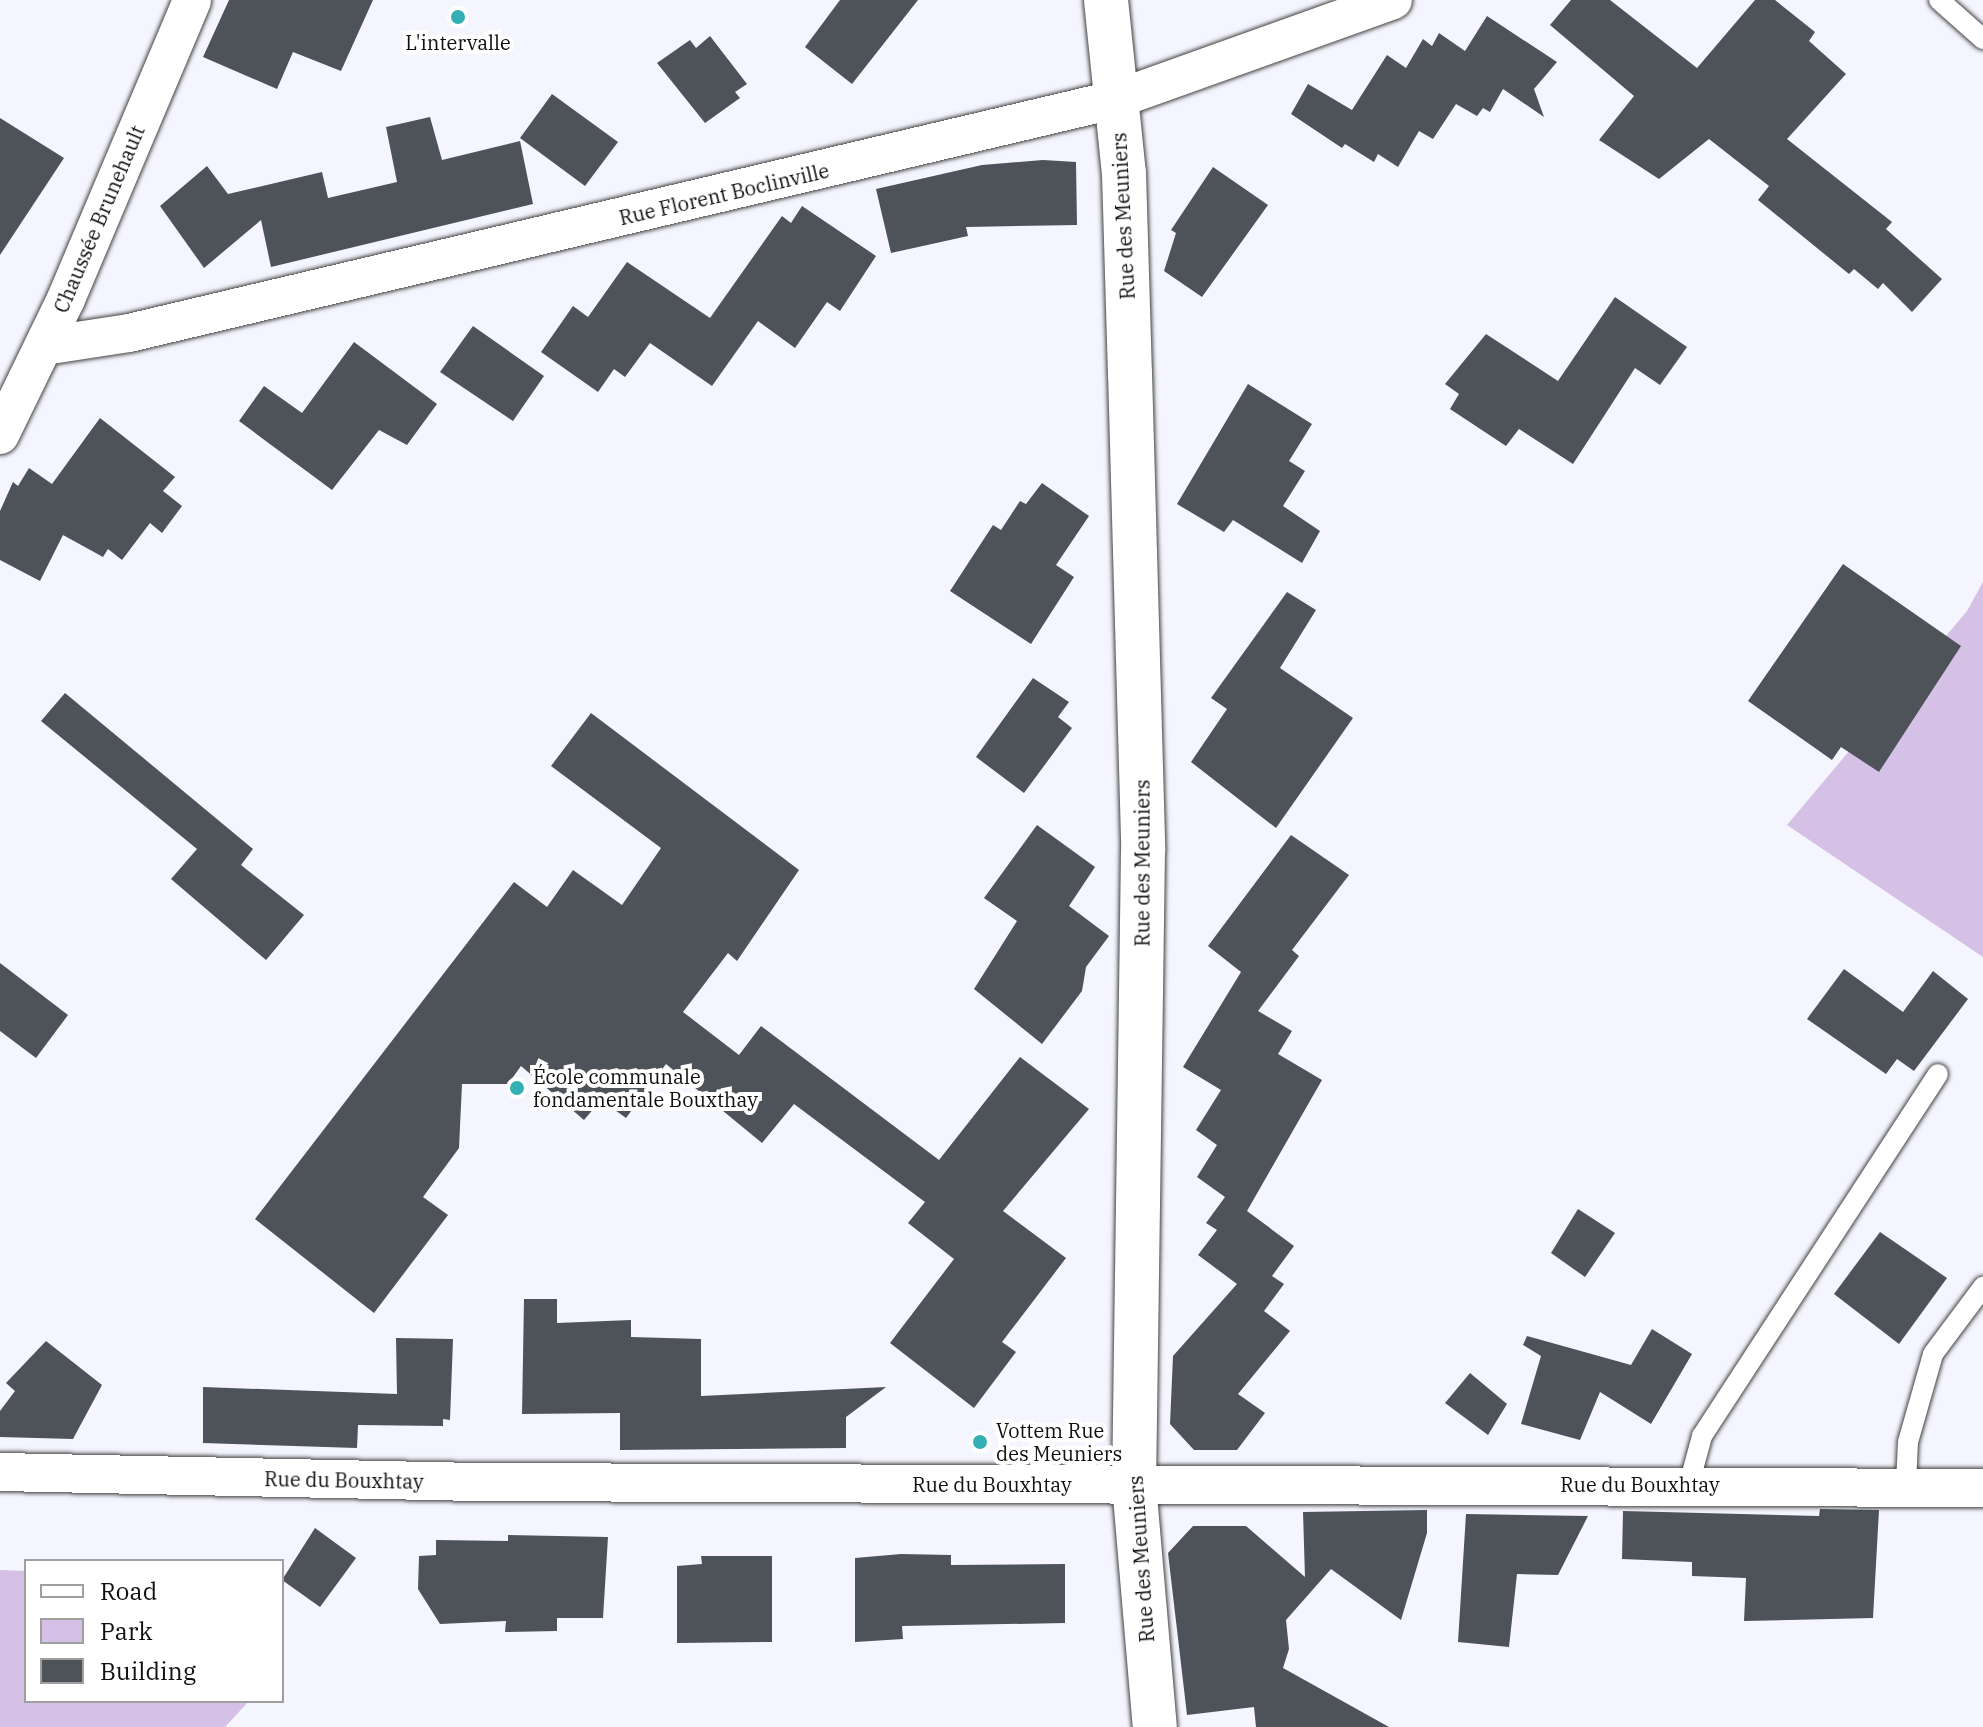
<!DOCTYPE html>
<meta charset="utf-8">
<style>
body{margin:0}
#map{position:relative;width:1983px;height:1727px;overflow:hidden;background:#f4f5fe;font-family:"IBM Plex Serif",serif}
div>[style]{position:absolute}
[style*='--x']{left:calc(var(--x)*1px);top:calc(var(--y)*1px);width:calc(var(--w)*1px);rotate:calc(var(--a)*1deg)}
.green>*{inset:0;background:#d5c0e6}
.building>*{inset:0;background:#4d5358}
.roads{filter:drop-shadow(0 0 2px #434343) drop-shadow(0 0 2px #434343)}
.service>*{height:20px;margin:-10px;padding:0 10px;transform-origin:10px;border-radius:10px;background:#fff}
.minor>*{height:38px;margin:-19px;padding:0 19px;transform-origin:19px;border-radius:19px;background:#fff}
.tertiary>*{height:44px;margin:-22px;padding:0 22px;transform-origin:22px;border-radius:22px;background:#fff}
.dots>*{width:22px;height:22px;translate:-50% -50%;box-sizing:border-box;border:4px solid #fff;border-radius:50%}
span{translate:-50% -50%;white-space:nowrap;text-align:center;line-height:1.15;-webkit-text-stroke:8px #fff;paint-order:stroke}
.poi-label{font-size:20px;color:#101010}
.left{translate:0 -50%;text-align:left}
.street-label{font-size:20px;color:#101010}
.legend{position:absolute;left:24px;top:1559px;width:260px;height:144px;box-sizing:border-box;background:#fff;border:2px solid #9f9f9f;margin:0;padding:10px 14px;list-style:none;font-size:24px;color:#101010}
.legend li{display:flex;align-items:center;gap:16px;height:40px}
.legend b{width:40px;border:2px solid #9f9f9f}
</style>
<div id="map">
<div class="green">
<i style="clip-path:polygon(1983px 582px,1983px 957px,1787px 825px,1967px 611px)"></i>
<i style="clip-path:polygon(0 1570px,26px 1571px,26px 1701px,249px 1701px,225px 1727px,0 1727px)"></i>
</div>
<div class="building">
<i style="clip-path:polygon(229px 0,373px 0,341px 71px,293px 52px,277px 89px,203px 57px)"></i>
<i style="clip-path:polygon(840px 0,918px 0,852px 84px,805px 47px)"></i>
<i style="clip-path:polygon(1571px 0,1610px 0,1697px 68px,1755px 0,1775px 0,1815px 32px,1809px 41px,1846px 74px,1787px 139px,1892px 222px,1886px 229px,1942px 279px,1912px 312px,1883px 283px,1878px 289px,1854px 269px,1849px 274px,1758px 200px,1769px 186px,1709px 139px,1659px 179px,1599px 140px,1634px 96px,1550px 25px)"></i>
<i style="clip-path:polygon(1487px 16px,1557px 62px,1534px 89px,1544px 117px,1503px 89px,1490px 112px,1483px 108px,1477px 116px,1456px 104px,1433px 139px,1419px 131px,1398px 167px,1378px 154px,1374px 162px,1345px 144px,1342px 148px,1291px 114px,1308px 84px,1352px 110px,1387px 55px,1406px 68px,1423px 39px,1432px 46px,1439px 33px,1465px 51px)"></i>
<i style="clip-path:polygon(710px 36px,747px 84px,735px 92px,740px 98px,705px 123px,657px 63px,690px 40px,696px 48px)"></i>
<i style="clip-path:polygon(552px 94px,618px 142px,585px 186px,520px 138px)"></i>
<i style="clip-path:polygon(430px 117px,442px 160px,520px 141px,533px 204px,271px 267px,261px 220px,204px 268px,160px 206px,207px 166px,228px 194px,322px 172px,328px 198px,397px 182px,386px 127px)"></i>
<i style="clip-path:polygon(0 118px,64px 158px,0 255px)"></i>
<i style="clip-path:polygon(1043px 160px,1076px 162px,1077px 225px,966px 227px,968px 236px,891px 253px,876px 189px,982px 165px)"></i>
<i style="clip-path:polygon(1213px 167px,1268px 205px,1202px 297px,1164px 271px,1176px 233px,1171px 230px)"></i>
<i style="clip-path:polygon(802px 206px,876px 256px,840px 311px,827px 302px,795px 348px,758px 321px,712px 386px,650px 343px,625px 377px,614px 369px,598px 392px,541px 352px,573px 306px,588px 317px,627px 262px,710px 318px,782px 216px,791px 223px)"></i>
<i style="clip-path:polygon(1615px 297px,1687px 347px,1660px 385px,1635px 368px,1573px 464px,1519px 429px,1506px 446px,1450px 409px,1459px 394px,1445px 384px,1486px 334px,1558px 381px)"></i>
<i style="clip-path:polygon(473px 326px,544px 376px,513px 421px,440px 372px)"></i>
<i style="clip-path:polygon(354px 342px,437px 404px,407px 445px,379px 430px,332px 490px,239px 421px,264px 386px,302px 413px)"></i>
<i style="clip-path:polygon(1248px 384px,1312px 424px,1289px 461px,1305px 471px,1283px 506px,1320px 531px,1302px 563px,1233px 520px,1224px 532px,1177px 504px)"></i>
<i style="clip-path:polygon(100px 418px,175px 477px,163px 491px,182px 506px,162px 533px,150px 523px,122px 560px,108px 549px,103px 557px,63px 535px,40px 581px,0 560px,0 511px,13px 482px,18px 486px,29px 468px,52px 484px)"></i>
<i style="clip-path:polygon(1042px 483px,1089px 516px,1056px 565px,1074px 577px,1031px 644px,950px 591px,993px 525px,1001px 530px,1020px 501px,1026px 504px)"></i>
<i style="clip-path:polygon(1843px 564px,1961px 646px,1879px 772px,1841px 747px,1832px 760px,1748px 701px)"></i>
<i style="clip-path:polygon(1287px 592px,1316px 610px,1280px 668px,1353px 718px,1276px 828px,1191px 762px,1227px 709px,1211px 698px)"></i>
<i style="clip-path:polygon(1033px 678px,1069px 702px,1058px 717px,1072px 728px,1024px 793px,976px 757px)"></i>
<i style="clip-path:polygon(65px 693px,253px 849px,241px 865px,304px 915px,266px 960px,171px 879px,197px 849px,41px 721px)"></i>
<i style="clip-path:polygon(591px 713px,799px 870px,737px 961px,728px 953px,683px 1012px,739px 1055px,761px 1026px,939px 1160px,1020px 1057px,1089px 1109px,1003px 1211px,1066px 1258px,1002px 1342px,1016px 1352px,974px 1408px,890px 1343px,954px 1259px,908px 1223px,925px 1202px,794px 1104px,762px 1143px,666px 1064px,626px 1118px,601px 1100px,584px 1120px,521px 1066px,508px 1084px,462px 1084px,459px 1148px,423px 1197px,448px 1215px,374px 1313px,255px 1219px,514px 882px,547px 907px,573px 870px,622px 905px,661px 848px,551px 766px)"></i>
<i style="clip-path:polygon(1037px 825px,1095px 867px,1069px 906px,1109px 936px,1086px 967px,1082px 991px,1042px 1044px,974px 989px,1017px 921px,984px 898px)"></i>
<i style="clip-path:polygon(1291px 835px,1349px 875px,1292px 950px,1299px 956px,1258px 1011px,1292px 1031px,1278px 1054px,1322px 1080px,1247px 1211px,1294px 1246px,1272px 1276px,1284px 1284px,1264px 1311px,1290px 1331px,1238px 1394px,1265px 1413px,1237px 1450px,1194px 1450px,1170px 1424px,1173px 1356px,1237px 1284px,1198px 1255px,1217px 1230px,1206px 1223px,1225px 1197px,1197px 1177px,1217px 1145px,1196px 1130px,1221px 1090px,1183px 1067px,1241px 972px,1208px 946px)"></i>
<i style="clip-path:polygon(0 963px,68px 1015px,36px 1058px,0 1031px)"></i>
<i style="clip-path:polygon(1844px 969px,1903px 1012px,1933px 971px,1968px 999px,1914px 1071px,1897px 1059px,1886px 1074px,1807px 1019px)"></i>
<i style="clip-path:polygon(1578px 1209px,1615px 1233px,1585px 1277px,1551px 1253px)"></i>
<i style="clip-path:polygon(1880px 1232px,1947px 1278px,1899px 1344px,1834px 1294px)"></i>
<i style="clip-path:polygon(524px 1299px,557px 1299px,557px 1323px,631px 1320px,631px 1337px,701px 1339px,701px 1396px,886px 1387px,846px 1417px,846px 1448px,620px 1450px,620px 1413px,522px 1414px)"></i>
<i style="clip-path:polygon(1652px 1329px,1692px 1354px,1651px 1424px,1600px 1392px,1580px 1440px,1521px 1424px,1541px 1356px,1523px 1345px,1527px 1336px,1631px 1365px)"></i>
<i style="clip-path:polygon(396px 1338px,453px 1339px,450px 1420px,443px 1419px,443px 1426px,358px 1425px,357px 1448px,203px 1443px,203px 1387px,397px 1394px)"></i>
<i style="clip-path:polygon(46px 1341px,102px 1385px,73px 1439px,0 1437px,0 1411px,15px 1391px,6px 1383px)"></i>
<i style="clip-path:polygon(1470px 1373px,1507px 1404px,1488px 1435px,1445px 1403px)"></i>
<i style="clip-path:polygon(1820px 1509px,1879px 1510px,1873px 1618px,1744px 1621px,1746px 1578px,1692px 1576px,1692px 1562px,1622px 1559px,1623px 1511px,1819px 1516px)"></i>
<i style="clip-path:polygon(1427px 1510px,1427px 1533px,1401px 1620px,1331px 1569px,1286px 1620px,1289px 1649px,1283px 1668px,1389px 1727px,1256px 1727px,1254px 1707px,1187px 1715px,1168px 1553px,1193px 1526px,1246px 1526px,1305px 1577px,1303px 1512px)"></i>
<i style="clip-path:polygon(1466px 1514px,1588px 1516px,1558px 1575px,1517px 1574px,1509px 1647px,1458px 1642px)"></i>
<i style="clip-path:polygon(315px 1528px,356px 1558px,320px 1607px,282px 1580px)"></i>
<i style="clip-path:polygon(508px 1535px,608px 1537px,603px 1618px,557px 1618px,557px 1631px,505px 1632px,506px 1621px,440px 1624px,418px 1589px,419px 1556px,436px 1555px,436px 1540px,508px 1541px)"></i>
<i style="clip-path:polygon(901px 1554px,951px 1555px,951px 1565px,1065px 1564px,1065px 1623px,902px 1626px,903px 1639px,855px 1642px,855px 1558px)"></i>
<i style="clip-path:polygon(701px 1556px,772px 1556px,772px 1642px,677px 1643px,677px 1566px,702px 1564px)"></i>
</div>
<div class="roads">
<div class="service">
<i style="--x:1939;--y:0;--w:59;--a:41.6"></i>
<i style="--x:1689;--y:1484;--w:50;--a:-74.8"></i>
<i style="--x:1702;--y:1436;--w:432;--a:-56.9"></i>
<i style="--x:1906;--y:1484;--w:42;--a:-87.3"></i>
<i style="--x:1908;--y:1442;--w:91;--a:-74.1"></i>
<i style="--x:1933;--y:1354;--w:84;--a:-53.3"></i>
</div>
<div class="minor">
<i style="--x:44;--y:346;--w:86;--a:-8.7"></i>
<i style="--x:129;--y:333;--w:1015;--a:-13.32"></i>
<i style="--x:1117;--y:99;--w:293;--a:-19.7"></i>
<i style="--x:0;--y:435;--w:151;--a:-64.1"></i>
<i style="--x:66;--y:299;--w:324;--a:-67.1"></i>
<i style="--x:0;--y:1472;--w:486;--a:1.2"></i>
<i style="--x:486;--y:1482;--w:1497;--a:0.23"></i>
</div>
<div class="tertiary">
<i style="--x:1106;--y:0;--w:174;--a:84.1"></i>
<i style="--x:1124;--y:173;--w:200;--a:88.3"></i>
<i style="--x:1130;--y:373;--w:478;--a:88.4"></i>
<i style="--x:1143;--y:851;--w:633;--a:90.81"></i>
<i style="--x:1134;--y:1484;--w:244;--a:85.1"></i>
</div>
</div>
<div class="dots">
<i style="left:458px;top:17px;background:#34afb3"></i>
<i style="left:517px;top:1088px;background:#34afb3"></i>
<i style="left:980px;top:1442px;background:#34afb3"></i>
</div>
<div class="poi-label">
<span style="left:458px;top:42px">L'intervalle</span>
<span class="left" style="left:533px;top:1088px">École communale<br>fondamentale Bouxthay</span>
<span class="left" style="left:996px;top:1442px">Vottem Rue<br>des Meuniers</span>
</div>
<div class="street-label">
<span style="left:724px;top:194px;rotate:-13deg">Rue Florent Boclinville</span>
<span style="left:1123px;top:216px;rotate:-93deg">Rue des Meuniers</span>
<span style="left:99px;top:219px;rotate:-67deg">Chaussée Brunehault</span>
<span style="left:1142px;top:863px;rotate:-90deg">Rue des Meuniers</span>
<span style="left:344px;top:1480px;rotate:1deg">Rue du Bouxhtay</span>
<span style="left:992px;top:1484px">Rue du Bouxhtay</span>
<span style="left:1640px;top:1484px">Rue du Bouxhtay</span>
<span style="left:1141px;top:1559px;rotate:-94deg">Rue des Meuniers</span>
</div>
<ul class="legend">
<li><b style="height:10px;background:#fff"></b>Road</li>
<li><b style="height:22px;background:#d5c0e6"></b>Park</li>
<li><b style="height:22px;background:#4d5358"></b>Building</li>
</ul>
</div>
